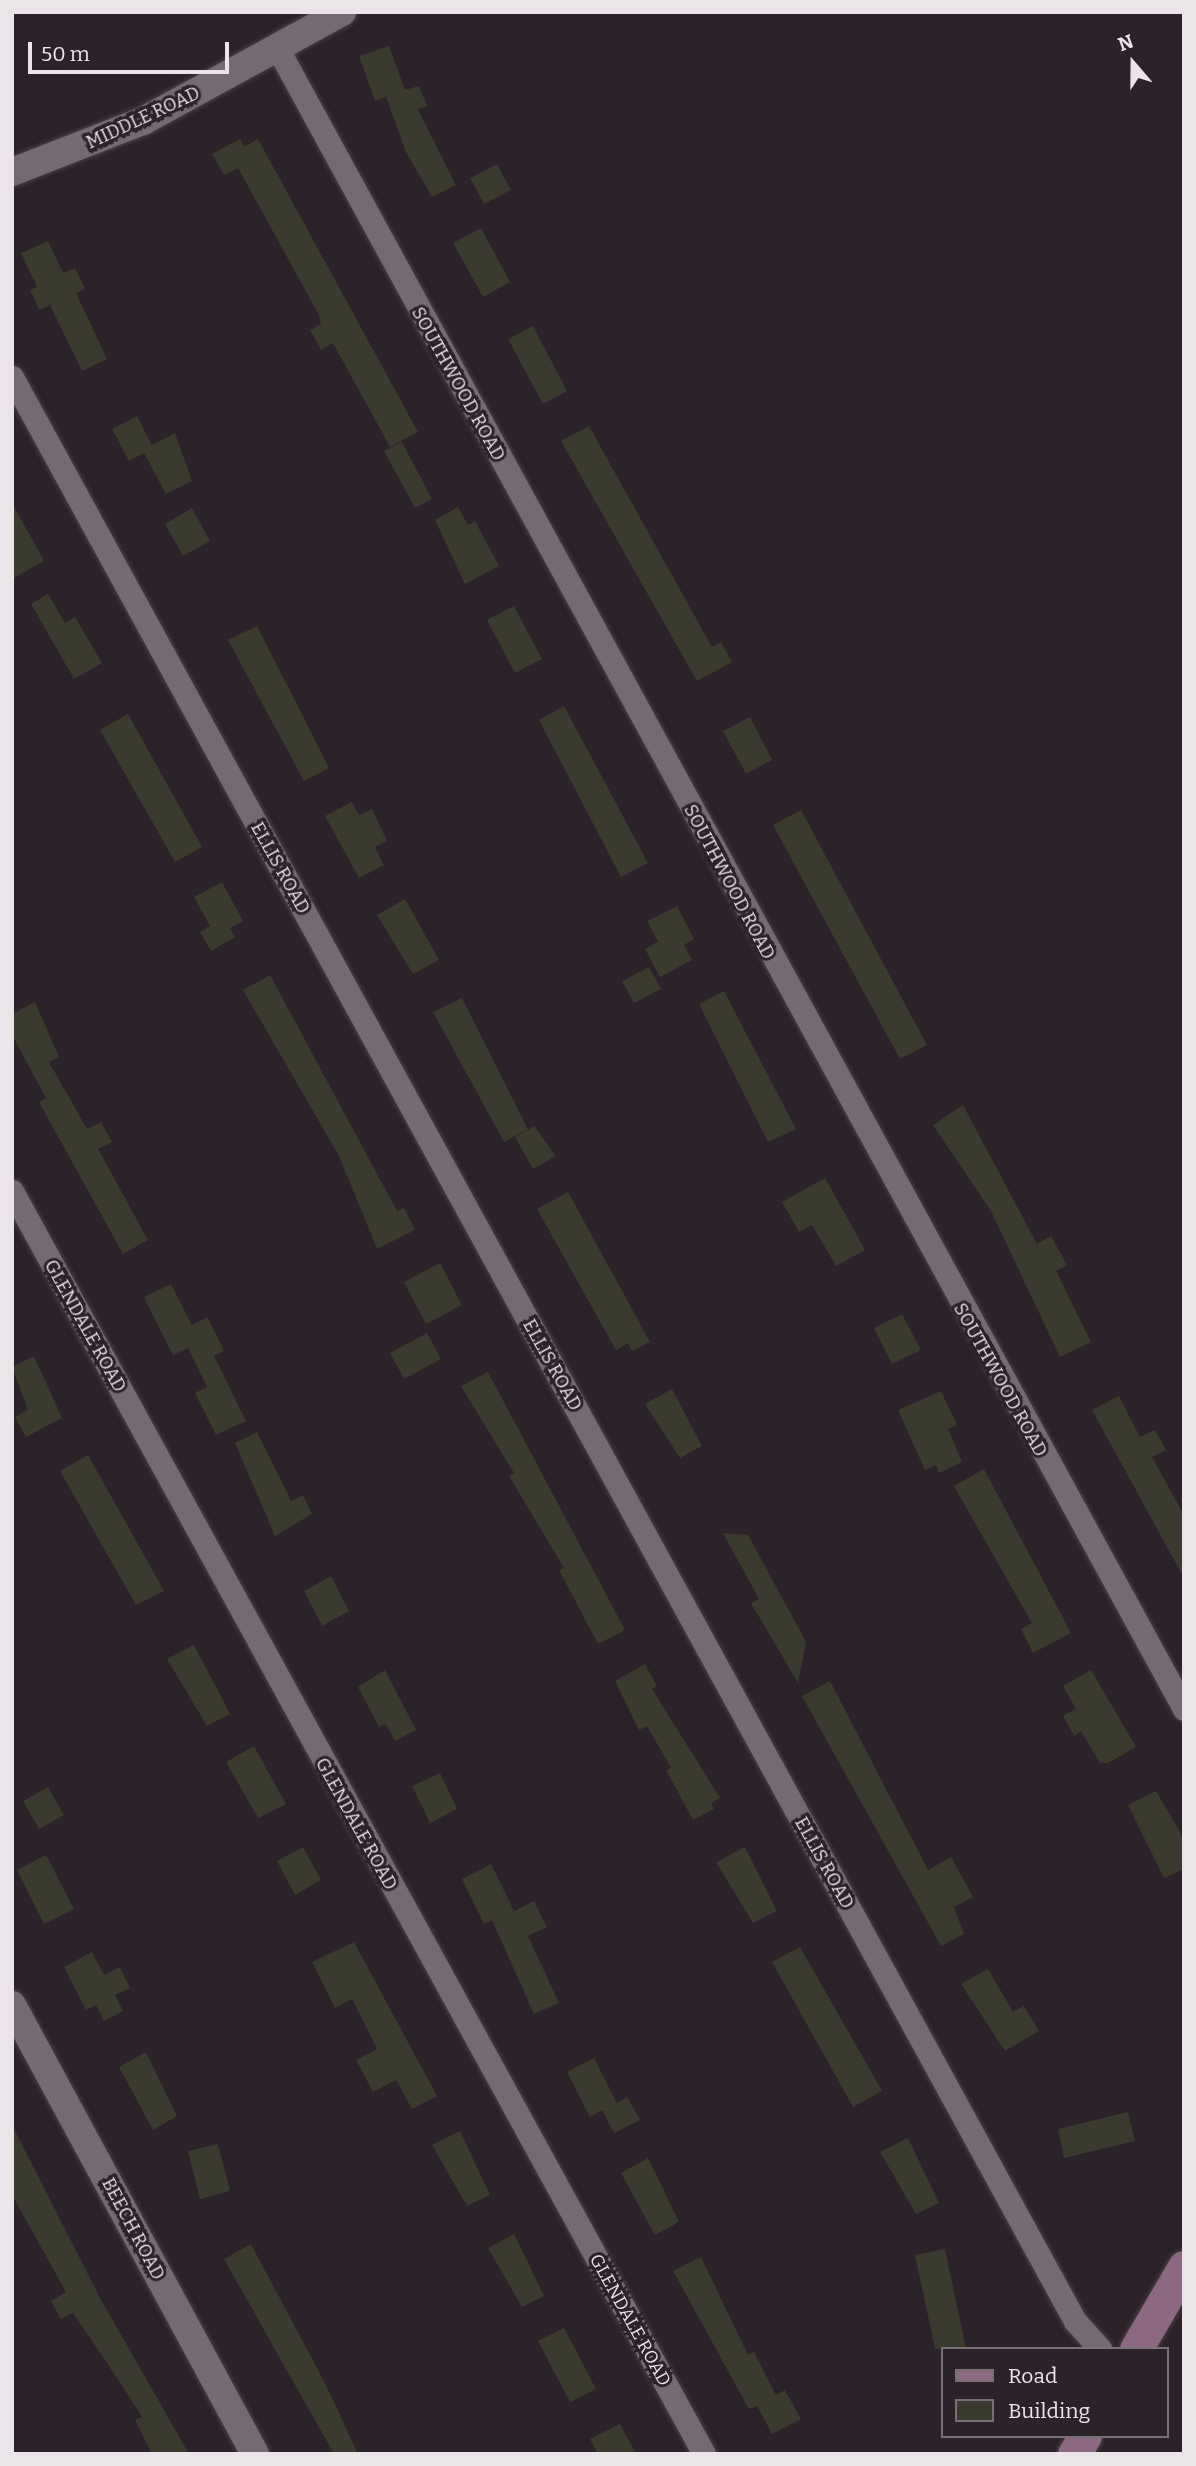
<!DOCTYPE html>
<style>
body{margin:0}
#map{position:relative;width:1196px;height:2466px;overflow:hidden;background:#2c2229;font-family:Bitter,serif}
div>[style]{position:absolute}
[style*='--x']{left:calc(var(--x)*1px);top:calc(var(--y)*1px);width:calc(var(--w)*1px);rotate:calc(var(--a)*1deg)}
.building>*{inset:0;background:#3a3a2e}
.roads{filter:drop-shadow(0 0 2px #483f46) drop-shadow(0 0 2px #483f46)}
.minor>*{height:23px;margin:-11.5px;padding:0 11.5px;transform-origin:11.5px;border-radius:11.5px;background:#766a72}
.tertiary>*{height:28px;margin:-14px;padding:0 14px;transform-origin:14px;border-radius:14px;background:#766a72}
.secondary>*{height:33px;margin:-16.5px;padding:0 16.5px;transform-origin:16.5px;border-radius:16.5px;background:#8d6883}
span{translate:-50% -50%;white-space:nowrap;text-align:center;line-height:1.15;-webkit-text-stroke:6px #2c2229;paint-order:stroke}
.street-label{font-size:18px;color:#ebe4e9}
.frame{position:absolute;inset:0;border:14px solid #ebe4e9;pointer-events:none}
.legend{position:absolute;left:941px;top:2347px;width:228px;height:91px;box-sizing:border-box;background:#2c2229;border:2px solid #787076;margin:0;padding:9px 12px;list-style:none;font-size:21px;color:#ebe4e9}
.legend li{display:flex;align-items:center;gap:14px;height:35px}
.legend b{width:35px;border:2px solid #787076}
.north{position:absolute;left:1098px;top:28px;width:70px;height:70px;-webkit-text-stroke:5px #2c2229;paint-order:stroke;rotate:340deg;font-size:19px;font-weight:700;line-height:28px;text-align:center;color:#ebe4e9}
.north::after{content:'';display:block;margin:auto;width:24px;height:32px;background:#ebe4e9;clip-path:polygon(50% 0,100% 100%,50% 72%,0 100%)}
.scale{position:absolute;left:28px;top:42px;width:201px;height:32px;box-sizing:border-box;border:4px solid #ebe4e9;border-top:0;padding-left:9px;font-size:21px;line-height:24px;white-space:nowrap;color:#ebe4e9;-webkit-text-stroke:5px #2c2229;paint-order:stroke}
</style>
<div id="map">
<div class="building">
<i style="clip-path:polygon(389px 46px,405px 90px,419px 86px,427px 106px,418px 109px,456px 185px,432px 197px,406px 152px,386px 97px,375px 101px,359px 56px)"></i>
<i style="clip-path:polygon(240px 139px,244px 147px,258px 139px,418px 432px,390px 447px,333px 343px,321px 350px,310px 330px,321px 324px,319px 315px,238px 168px,224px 175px,212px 154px)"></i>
<i style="clip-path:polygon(497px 164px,511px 190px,484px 204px,470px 178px)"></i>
<i style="clip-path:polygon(481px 228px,510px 282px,483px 297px,453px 243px)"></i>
<i style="clip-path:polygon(48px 241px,63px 273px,75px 268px,85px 289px,76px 293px,107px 359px,82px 371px,50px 305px,39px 310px,30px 290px,37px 287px,21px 253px)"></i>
<i style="clip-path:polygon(533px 326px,567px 391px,543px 404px,508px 339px)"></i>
<i style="clip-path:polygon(137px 416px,152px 445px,175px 433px,192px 481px,166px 494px,144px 453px,129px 461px,112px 429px)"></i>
<i style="clip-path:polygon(589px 426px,712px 647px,721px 642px,732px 662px,697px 681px,561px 441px)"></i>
<i style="clip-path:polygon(402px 442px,432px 499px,415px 508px,384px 451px)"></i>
<i style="clip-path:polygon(12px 503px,44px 561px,12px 579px)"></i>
<i style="clip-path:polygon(458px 507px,468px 525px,475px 521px,499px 566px,465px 584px,435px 520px)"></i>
<i style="clip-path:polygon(192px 508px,210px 541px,183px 556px,165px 524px)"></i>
<i style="clip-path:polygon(48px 594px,65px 623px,75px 617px,102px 663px,74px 679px,31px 604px)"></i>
<i style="clip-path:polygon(514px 606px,542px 659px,515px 673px,487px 620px)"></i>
<i style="clip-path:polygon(257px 626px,329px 768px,304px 781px,228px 640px)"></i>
<i style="clip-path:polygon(564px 706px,648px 863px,621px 877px,539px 720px)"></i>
<i style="clip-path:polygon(128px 714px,202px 847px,175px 862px,100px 730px)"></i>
<i style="clip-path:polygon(750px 717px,772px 760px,746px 774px,723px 731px)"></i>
<i style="clip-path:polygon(352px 802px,359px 815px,372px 809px,387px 841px,375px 847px,384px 865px,359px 878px,325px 816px)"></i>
<i style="clip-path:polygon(801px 810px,927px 1045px,900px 1059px,773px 825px)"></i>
<i style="clip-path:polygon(222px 882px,243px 921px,230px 928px,235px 937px,211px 951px,200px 932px,210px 926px,194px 897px)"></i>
<i style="clip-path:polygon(405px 899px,439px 960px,413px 974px,377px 915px)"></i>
<i style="clip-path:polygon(677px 906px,694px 939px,684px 945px,692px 960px,660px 977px,645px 949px,658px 942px,647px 921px)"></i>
<i style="clip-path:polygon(649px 967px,661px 989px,634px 1003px,622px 981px)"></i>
<i style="clip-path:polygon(270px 975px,397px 1211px,404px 1208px,415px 1230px,377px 1249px,339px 1156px,243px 990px)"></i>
<i style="clip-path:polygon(724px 991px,796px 1129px,768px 1142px,699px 1004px)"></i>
<i style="clip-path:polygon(462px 998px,528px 1129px,504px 1142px,433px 1012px)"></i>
<i style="clip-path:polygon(35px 1002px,59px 1057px,49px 1062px,87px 1129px,101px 1122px,112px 1142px,98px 1149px,148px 1240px,123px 1254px,39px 1102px,46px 1098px,12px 1035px,12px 1014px)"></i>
<i style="clip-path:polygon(963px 1105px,1037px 1244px,1051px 1236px,1067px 1265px,1056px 1271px,1091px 1342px,1060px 1357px,991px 1211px,933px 1125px)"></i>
<i style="clip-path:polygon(534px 1126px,556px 1156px,533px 1169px,515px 1137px)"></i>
<i style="clip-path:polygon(825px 1178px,865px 1250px,836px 1266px,812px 1225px,799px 1232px,782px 1202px)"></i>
<i style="clip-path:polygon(568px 1192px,650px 1342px,632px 1351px,628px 1343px,616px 1350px,537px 1209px)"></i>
<i style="clip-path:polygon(440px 1263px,462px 1305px,426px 1324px,404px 1282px)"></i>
<i style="clip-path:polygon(171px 1284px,192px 1325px,207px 1317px,224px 1351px,214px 1356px,246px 1421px,216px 1435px,195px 1393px,207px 1387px,188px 1348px,173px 1355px,144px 1297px)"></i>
<i style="clip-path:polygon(902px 1314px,921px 1350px,892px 1364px,874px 1328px)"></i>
<i style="clip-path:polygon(427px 1333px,441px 1359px,404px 1379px,390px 1353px)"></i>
<i style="clip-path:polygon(34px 1356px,62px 1418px,26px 1437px,15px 1417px,28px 1410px,12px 1367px)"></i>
<i style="clip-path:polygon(488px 1372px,625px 1630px,598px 1644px,559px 1570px,564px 1568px,509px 1476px,514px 1473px,461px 1386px)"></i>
<i style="clip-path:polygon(672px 1389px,702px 1446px,680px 1458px,645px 1404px)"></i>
<i style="clip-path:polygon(941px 1391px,957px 1425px,948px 1429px,962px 1462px,939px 1473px,936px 1465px,925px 1470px,898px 1410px)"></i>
<i style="clip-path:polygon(1119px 1396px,1140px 1437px,1155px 1430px,1166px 1450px,1152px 1457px,1184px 1515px,1184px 1578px,1092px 1410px)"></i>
<i style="clip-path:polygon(257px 1432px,291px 1501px,303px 1495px,312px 1514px,275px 1536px,235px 1443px)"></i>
<i style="clip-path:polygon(88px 1455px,164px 1591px,136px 1605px,60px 1471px)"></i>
<i style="clip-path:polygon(984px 1469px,1071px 1633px,1033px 1653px,1021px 1629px,1032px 1623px,954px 1486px)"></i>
<i style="clip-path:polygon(723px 1533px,748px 1535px,806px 1642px,798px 1683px,751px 1603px,759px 1599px)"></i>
<i style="clip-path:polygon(331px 1576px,349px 1611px,322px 1626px,304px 1591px)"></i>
<i style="clip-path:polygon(194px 1645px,230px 1714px,207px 1726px,167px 1659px)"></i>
<i style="clip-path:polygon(645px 1664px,657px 1686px,652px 1689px,720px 1798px,711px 1803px,714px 1809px,693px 1820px,666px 1770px,671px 1768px,647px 1726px,639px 1730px,615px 1681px)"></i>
<i style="clip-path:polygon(385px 1670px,416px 1730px,395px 1741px,386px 1724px,379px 1727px,358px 1687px)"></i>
<i style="clip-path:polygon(1091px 1670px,1136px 1747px,1108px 1763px,1100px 1763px,1081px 1731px,1074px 1736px,1063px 1716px,1076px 1709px,1063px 1686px)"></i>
<i style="clip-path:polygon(830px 1681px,928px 1870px,951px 1857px,973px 1897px,954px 1907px,964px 1934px,941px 1946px,802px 1696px)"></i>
<i style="clip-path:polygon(254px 1746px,286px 1804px,258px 1818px,226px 1762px)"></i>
<i style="clip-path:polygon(440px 1773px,457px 1809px,430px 1823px,412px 1786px)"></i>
<i style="clip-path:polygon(48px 1787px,64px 1815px,39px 1829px,23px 1801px)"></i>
<i style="clip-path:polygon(1156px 1791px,1184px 1839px,1184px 1869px,1164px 1878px,1128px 1805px)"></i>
<i style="clip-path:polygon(303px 1847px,321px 1880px,295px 1895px,277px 1861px)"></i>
<i style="clip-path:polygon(745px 1847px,777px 1911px,753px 1923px,716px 1862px)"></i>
<i style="clip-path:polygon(46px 1855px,74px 1909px,44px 1924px,17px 1870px)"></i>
<i style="clip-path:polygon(491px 1864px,514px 1911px,534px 1901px,547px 1927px,528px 1936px,559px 2003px,534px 2014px,492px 1920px,484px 1924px,462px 1879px)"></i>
<i style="clip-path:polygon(354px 1942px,437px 2096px,412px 2109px,396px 2080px,373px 2092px,356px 2060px,377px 2049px,352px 1999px,335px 2008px,312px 1962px)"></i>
<i style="clip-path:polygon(800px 1947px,882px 2091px,853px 2107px,772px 1962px)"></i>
<i style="clip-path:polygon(92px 1952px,104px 1975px,120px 1967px,130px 1988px,115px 1995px,123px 2011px,104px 2021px,96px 2005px,86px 2010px,64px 1967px)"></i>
<i style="clip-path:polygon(988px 1969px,1013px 2012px,1024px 2006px,1039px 2031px,1005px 2051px,961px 1984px)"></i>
<i style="clip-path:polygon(146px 2052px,177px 2116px,153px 2130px,119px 2067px)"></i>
<i style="clip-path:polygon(594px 2058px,617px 2103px,627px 2097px,640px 2120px,614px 2133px,602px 2110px,590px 2117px,567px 2072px)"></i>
<i style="clip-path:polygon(1128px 2112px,1135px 2141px,1064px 2158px,1058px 2129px)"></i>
<i style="clip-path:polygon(12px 2125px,100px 2298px,189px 2454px,152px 2454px,135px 2420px,142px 2417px,115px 2375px,73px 2313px,61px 2319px,51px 2301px,66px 2292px,12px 2195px)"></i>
<i style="clip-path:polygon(460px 2131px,490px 2195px,467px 2206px,432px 2145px)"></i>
<i style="clip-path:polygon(908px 2138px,939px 2203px,916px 2214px,880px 2152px)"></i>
<i style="clip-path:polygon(218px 2144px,230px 2191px,200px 2199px,188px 2151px)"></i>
<i style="clip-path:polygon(648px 2158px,679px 2222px,655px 2235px,621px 2173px)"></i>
<i style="clip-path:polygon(514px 2234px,544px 2296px,522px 2307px,488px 2248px)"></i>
<i style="clip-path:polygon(251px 2244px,325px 2383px,358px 2454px,334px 2454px,224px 2259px)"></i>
<i style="clip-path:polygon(945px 2249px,966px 2349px,935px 2349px,915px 2255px)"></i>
<i style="clip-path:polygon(701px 2257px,748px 2355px,754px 2352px,776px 2395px,785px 2390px,801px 2419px,772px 2434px,757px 2406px,749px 2409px,673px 2271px)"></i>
<i style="clip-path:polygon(564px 2328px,596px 2389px,570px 2402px,538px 2341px)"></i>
<i style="clip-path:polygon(620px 2424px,636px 2454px,598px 2454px,590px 2439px)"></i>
</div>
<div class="roads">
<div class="minor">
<i style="--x:279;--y:51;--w:1889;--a:61.37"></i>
<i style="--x:12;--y:377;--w:2216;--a:61.33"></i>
<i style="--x:1075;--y:2321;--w:38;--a:48"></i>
<i style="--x:12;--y:1191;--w:1440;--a:61.28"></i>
</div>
<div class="tertiary">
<i style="--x:12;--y:172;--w:141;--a:-21.3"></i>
<i style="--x:143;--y:121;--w:227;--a:-28.7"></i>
<i style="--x:12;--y:2005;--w:511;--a:61.58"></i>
</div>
<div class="secondary">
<i style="--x:1136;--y:2349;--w:95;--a:-59.7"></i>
<i style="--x:1074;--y:2454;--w:21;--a:-59"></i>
</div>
</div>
<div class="street-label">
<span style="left:143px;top:118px;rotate:-25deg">MIDDLE ROAD</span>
<span style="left:458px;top:384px;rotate:61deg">SOUTHWOOD ROAD</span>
<span style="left:280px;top:868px;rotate:61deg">ELLIS ROAD</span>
<span style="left:729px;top:882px;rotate:62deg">SOUTHWOOD ROAD</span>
<span style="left:85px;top:1326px;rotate:61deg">GLENDALE ROAD</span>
<span style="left:552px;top:1365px;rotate:61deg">ELLIS ROAD</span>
<span style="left:1000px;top:1380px;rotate:61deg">SOUTHWOOD ROAD</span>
<span style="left:356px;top:1824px;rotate:61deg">GLENDALE ROAD</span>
<span style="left:824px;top:1863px;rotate:61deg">ELLIS ROAD</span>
<span style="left:133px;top:2229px;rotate:62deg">BEECH ROAD</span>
<span style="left:630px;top:2320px;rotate:61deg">GLENDALE ROAD</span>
</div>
<div class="frame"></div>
<ul class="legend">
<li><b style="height:9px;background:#8d6883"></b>Road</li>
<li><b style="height:19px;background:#3a3a2e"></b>Building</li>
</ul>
<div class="north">N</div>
<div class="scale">50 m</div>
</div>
